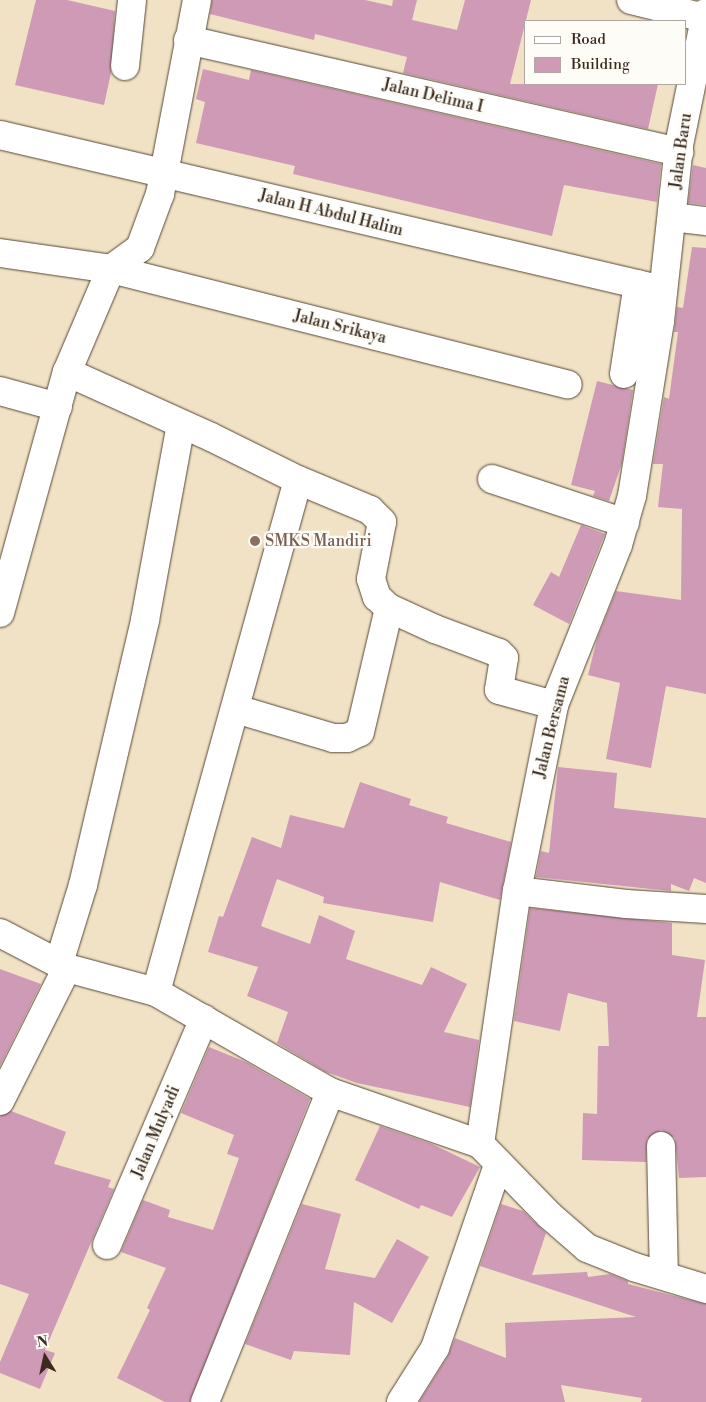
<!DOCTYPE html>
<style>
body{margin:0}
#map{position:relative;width:706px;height:1402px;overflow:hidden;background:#f1e2c5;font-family:"Libre Bodoni",serif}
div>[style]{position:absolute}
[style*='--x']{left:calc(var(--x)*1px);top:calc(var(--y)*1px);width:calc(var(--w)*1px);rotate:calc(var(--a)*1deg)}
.building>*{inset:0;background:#ce9ab6}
.roads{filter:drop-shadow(0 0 1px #564637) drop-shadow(0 0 1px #564637)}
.minor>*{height:28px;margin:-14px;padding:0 14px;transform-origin:14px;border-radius:14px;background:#fff}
.dots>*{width:14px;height:14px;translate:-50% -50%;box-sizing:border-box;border:2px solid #fdfcf7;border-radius:50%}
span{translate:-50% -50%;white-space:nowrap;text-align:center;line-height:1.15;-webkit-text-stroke:4.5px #fdfcf7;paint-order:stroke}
.street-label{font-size:16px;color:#3b2a1e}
.education-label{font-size:16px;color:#785e54}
.left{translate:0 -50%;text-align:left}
.legend{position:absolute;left:524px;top:20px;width:162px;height:65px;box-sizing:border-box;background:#fdfcf7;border:1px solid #afa8a0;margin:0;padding:6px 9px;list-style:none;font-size:15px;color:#3b2a1e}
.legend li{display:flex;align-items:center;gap:10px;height:25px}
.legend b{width:25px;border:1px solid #afa8a0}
.north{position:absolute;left:20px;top:1332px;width:50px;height:50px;-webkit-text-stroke:4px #fdfcf7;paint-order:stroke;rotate:350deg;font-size:14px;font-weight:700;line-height:20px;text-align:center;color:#3b2a1e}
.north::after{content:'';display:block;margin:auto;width:18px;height:22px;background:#3b2a1e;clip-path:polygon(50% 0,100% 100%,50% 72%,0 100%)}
</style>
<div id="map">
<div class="building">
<i style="clip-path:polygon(36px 0,67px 0,115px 11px,111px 73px,104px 105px,15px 85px)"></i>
<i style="clip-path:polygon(212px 0,365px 0,392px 6px,393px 0,417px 0,412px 20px,457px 30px,465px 0,531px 0,510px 84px,658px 84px,648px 129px,403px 73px,407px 57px,315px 34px,314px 40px,210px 14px)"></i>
<i style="clip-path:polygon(203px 69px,249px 80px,251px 70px,661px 164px,657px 202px,564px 185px,552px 236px,293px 174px,295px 166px,196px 143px,205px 102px,196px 99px)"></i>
<i style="clip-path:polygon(693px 165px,706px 168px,706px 205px,688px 203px)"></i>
<i style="clip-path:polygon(692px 247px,706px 248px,706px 694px,666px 686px,651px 768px,606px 759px,620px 683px,588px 675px,597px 639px,616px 591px,681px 600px,682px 509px,658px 507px,663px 464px,653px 464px,664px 397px,669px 399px,678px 332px,674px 332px,677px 307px,683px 308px)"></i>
<i style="clip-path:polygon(597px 381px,633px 390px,622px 463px,609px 501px,593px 496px,595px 491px,571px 485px)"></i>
<i style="clip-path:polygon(581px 525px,605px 534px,569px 624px,533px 605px,551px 572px,559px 577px)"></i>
<i style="clip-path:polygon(558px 767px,617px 773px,614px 808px,706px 818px,706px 883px,694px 878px,689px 891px,671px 884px,671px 891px,536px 877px,541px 851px,549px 853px)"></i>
<i style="clip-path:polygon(360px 782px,411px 799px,409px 805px,448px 817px,446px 823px,511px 842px,500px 900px,440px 882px,433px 922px,323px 903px,324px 897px,277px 879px,261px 926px,310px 944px,319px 915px,355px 931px,346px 959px,422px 985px,431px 967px,467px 984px,444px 1032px,479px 1040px,470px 1107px,357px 1083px,326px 1072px,277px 1043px,288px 1012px,247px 996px,258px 967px,208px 952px,219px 916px,223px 917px,252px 837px,281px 848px,290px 815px,344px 828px)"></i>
<i style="clip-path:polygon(530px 908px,672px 923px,672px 955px,705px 960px,697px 1017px,706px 1017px,706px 1177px,679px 1178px,675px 1138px,661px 1130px,647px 1139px,646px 1162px,582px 1160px,583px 1113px,597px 1114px,598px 1046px,609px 1046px,607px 1003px,568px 993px,560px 1031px,514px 1021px)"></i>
<i style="clip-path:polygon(0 969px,41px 984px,0 1066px)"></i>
<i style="clip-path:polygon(209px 1047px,246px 1062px,310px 1099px,190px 1402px,165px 1402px,117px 1378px,150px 1310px,147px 1308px,166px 1268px,121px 1252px,143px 1200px,170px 1210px,168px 1217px,213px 1230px,239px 1158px,227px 1154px,234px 1135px,181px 1113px)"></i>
<i style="clip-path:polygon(11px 1111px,66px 1132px,54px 1164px,111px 1180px,108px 1187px,114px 1189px,45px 1350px,55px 1353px,40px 1389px,0 1373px,0 1362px,29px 1294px,0 1284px,0 1116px)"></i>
<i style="clip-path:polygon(380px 1126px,432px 1144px,480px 1167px,452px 1217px,421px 1205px,419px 1209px,355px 1180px)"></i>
<i style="clip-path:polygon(302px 1204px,341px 1214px,325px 1269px,375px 1278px,397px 1239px,429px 1257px,392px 1323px,354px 1302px,350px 1355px,294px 1351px,291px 1360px,245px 1344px)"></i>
<i style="clip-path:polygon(501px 1204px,523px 1211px,546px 1233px,532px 1275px,587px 1272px,588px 1277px,610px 1274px,628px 1281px,628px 1284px,706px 1304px,706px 1402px,641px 1402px,642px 1398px,561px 1385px,565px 1402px,419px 1402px,448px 1356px,455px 1338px,506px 1358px,505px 1323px,636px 1317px,480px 1266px)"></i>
</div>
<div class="roads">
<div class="minor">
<i style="--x:631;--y:0;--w:76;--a:13.7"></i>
<i style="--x:188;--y:40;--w:504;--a:12.85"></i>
<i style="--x:125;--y:66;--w:66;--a:-83.9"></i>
<i style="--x:0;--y:135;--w:681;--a:13.16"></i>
<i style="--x:672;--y:217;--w:34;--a:7"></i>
<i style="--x:0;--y:253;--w:112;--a:8.2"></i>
<i style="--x:111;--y:269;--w:471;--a:14.2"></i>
<i style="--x:67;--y:372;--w:158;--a:24.3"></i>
<i style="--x:211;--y:437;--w:97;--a:26.3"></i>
<i style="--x:298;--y:480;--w:78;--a:22.6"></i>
<i style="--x:370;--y:510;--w:17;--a:45"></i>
<i style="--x:382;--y:522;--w:58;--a:100.9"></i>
<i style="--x:371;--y:579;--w:19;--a:72"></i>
<i style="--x:377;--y:597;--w:16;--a:43"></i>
<i style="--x:389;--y:608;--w:51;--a:24.5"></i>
<i style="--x:435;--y:629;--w:68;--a:20.6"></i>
<i style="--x:499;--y:653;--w:7;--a:45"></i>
<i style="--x:504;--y:658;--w:32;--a:99"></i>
<i style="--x:499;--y:690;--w:57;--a:15.3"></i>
<i style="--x:624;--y:374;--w:91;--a:-81.2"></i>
<i style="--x:0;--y:391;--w:60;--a:15.4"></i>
<i style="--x:492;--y:479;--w:140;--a:18.3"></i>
<i style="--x:0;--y:613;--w:250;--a:-74.5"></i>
<i style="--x:67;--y:372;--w:112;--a:-66.9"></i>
<i style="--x:111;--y:269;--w:36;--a:-36"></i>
<i style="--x:140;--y:248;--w:58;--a:-69.7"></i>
<i style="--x:160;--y:194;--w:197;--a:-79.2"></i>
<i style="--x:236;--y:709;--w:101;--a:16.6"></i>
<i style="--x:333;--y:738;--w:14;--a:0"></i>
<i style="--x:347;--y:738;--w:14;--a:-25"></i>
<i style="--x:360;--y:732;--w:127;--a:-76.8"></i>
<i style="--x:517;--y:891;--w:110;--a:6.8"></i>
<i style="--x:626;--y:904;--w:80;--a:3.6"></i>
<i style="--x:0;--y:933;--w:76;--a:27.6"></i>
<i style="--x:67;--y:968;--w:92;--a:15.1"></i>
<i style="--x:156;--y:992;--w:201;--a:29.9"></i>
<i style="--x:330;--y:1092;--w:159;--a:19.1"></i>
<i style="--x:480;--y:1144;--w:99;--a:45.8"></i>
<i style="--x:549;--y:1215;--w:50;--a:41"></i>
<i style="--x:587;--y:1248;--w:51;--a:22"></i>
<i style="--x:634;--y:1267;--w:75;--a:17"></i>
<i style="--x:59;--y:963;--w:82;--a:-72.9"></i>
<i style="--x:83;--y:885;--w:272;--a:-76.8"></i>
<i style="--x:145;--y:620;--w:199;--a:-79.6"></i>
<i style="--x:156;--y:992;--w:531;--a:-74.5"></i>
<i style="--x:0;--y:1101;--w:149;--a:-63.3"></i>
<i style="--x:480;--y:1144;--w:256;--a:-81.7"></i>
<i style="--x:517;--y:891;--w:190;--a:-78.7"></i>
<i style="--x:554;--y:705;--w:172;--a:-68.2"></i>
<i style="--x:618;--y:545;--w:51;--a:-74.1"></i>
<i style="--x:632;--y:496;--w:177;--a:-80.9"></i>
<i style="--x:660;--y:321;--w:177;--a:-83.8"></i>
<i style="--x:679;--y:145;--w:135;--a:-78.4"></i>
<i style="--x:661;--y:1146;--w:129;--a:88.7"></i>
<i style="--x:107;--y:1245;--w:246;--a:-66.8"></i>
<i style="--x:205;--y:1402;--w:334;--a:-68"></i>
<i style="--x:401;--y:1402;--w:64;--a:-57.8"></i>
<i style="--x:435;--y:1348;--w:194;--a:-71"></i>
</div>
</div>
<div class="dots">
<i style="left:255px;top:541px;background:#8d6e63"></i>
</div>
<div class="street-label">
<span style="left:433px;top:96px;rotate:13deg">Jalan Delima I</span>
<span style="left:681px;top:151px;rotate:-82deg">Jalan Baru</span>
<span style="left:331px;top:213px;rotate:14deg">Jalan H Abdul Halim</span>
<span style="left:340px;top:327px;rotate:14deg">Jalan Srikaya</span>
<span style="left:552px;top:727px;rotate:-76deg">Jalan Bersama</span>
<span style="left:156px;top:1132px;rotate:-67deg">Jalan Mulyadi</span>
</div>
<div class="education-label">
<span class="left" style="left:265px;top:541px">SMKS Mandiri</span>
</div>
<ul class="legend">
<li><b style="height:6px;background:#fff"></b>Road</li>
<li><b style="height:14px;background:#ce9ab6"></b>Building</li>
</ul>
<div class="north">N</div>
</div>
